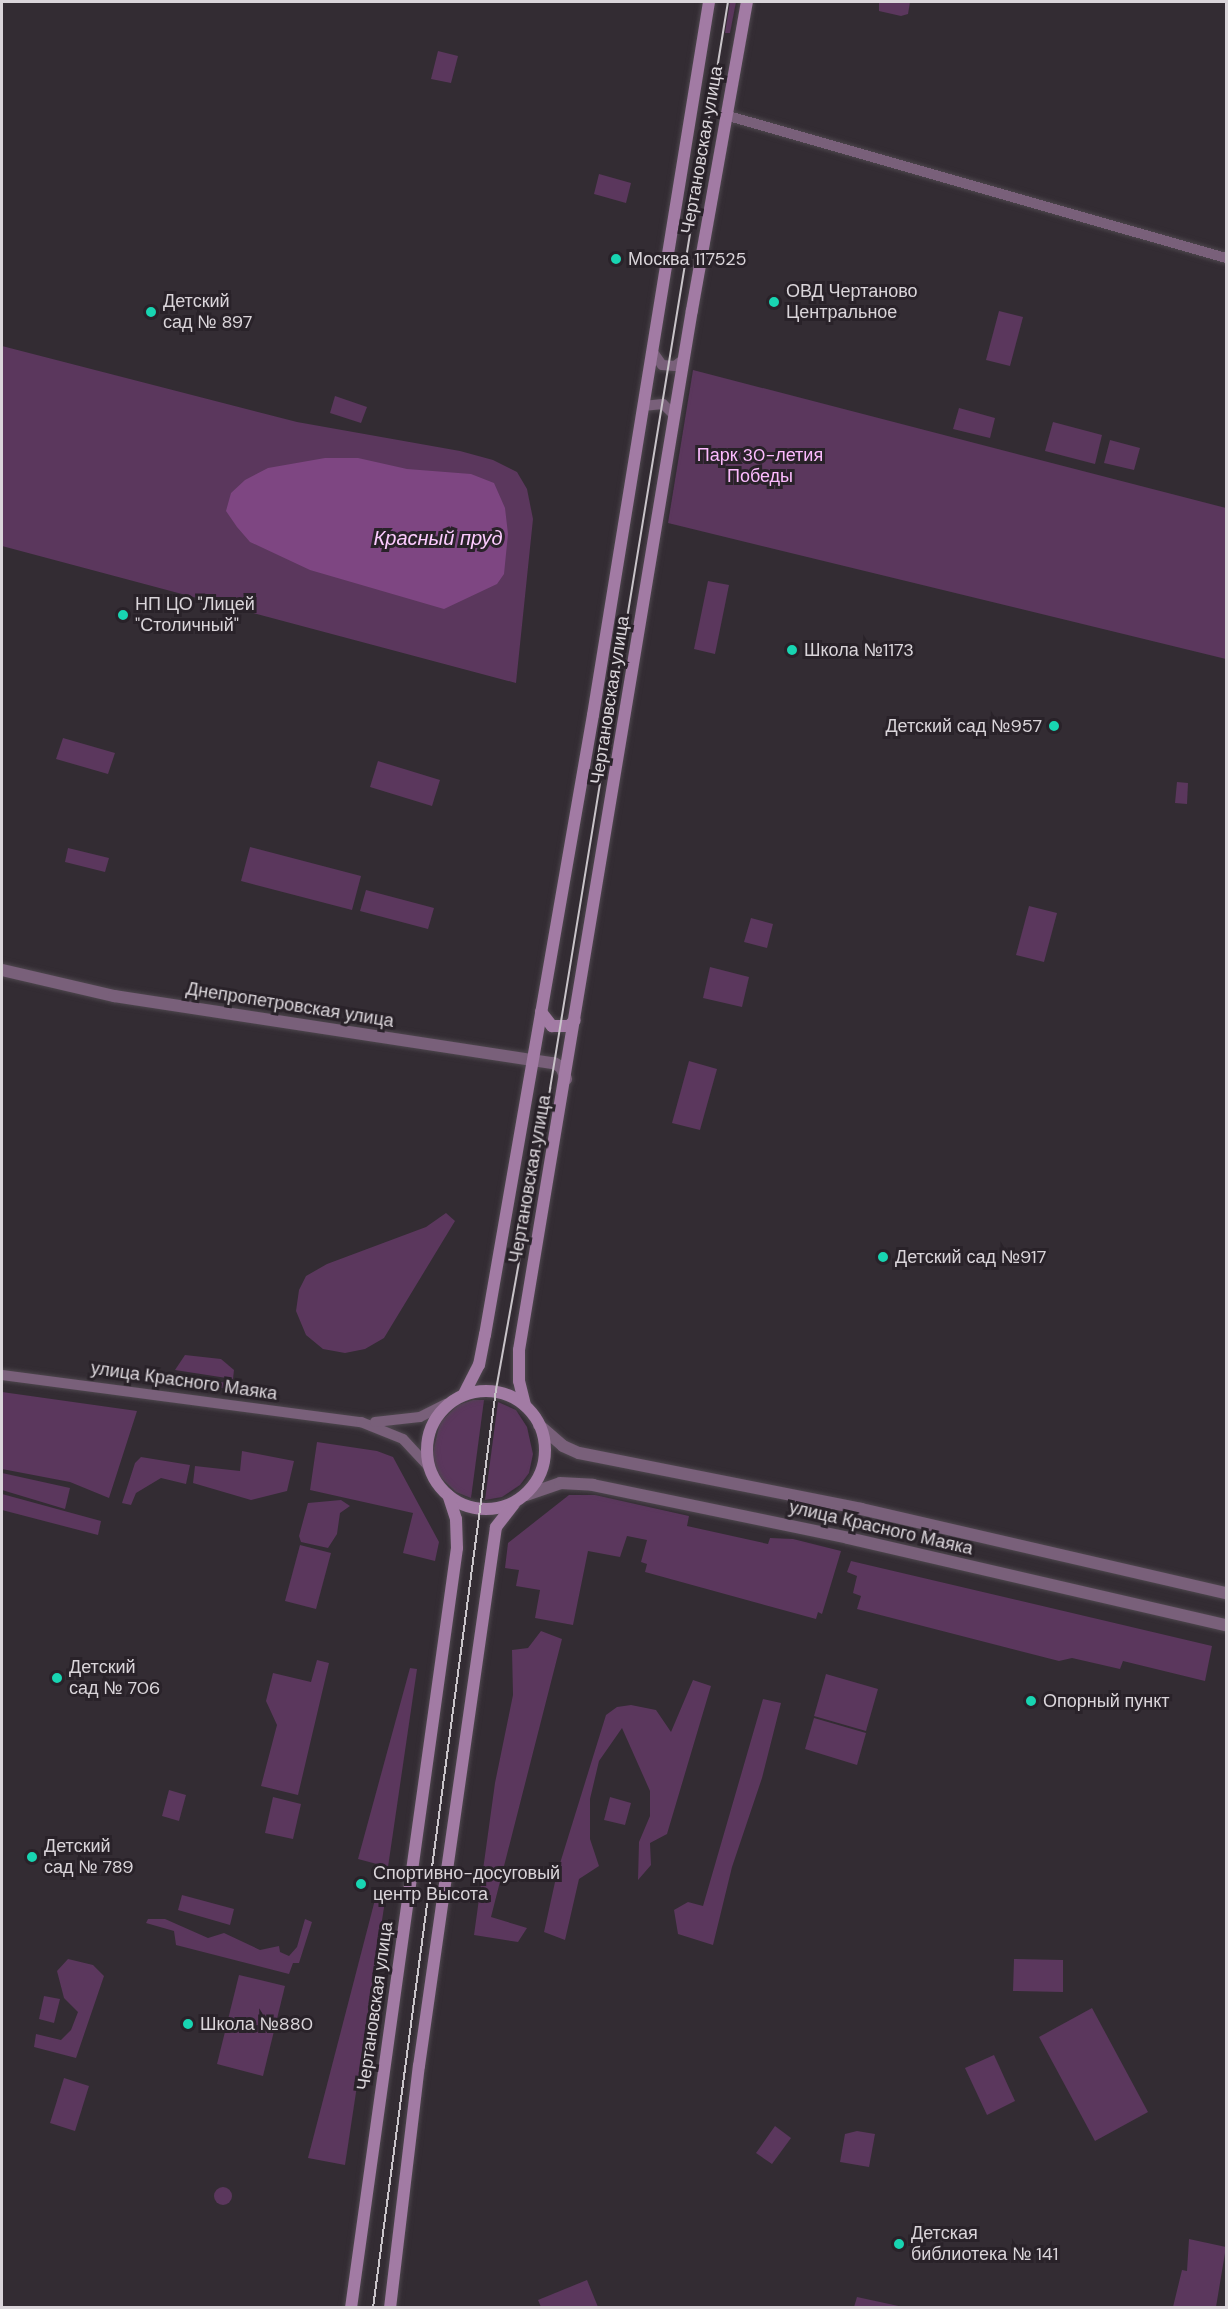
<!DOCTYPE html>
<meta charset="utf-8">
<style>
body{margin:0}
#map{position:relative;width:1228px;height:2309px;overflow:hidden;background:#332c33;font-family:"DM Sans",sans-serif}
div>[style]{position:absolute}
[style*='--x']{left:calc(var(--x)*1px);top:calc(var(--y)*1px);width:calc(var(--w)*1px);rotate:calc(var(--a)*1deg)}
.green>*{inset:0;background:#5b375d}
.round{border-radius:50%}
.water>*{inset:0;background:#7e4682}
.roads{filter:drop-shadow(0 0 2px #4e474e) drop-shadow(0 0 2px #4e474e)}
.minor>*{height:10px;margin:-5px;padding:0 5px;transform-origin:5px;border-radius:5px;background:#79607a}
.tertiary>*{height:12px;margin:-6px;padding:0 6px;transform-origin:6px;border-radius:6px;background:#79607a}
.secondary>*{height:12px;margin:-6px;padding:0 6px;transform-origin:6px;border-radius:6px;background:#a27ba4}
.secondary>.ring{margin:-6px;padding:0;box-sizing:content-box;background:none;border:12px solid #a27ba4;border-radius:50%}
.tram>*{height:1.5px;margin:-0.75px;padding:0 0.75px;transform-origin:0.75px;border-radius:0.75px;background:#c9c4c9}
.dots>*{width:16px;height:16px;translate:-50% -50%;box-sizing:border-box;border:3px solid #292229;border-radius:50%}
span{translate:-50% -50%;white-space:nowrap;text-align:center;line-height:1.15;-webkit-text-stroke:6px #292229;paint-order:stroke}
.street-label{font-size:18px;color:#dad5da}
.poi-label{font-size:18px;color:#dad5da}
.left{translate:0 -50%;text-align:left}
.right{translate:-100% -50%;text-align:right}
.park-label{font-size:18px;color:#fcbbfe}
.water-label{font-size:20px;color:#fdccff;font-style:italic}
.frame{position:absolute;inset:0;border:3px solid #dad5da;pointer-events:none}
</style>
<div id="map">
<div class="green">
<i style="clip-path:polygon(730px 2px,736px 2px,730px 33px,725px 33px)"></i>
<i style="clip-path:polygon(879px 2px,910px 2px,908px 14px,901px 16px,879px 11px)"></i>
<i style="clip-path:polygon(438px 51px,458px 56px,451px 83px,431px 79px)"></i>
<i style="clip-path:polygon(599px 174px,631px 183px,626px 203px,594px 194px)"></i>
<i style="clip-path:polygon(999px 311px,1023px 317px,1010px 366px,986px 360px)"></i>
<i style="clip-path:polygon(2px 346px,297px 422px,460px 451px,493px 460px,517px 472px,527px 489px,533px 519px,516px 683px,2px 546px)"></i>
<i style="clip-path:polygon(693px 370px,1226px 508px,1226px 659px,668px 523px)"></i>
<i style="clip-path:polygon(335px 396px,367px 407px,361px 423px,330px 413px)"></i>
<i style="clip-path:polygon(959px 408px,995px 418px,990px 438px,953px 429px)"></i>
<i style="clip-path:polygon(1053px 422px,1102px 435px,1095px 464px,1045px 451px)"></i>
<i style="clip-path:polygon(1110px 440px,1140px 448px,1134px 470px,1104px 463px)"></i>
<i style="clip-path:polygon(708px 581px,729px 585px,715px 654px,694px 649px)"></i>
<i style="clip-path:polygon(63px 738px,115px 753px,108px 774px,56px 759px)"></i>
<i style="clip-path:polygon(378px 761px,440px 780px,432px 806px,370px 787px)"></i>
<i style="clip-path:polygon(1177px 782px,1188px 783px,1187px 804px,1175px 803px)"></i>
<i style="clip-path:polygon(250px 847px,361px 876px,352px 910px,241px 881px)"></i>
<i style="clip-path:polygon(68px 848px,109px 858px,105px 872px,65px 862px)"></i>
<i style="clip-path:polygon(366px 890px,434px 908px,428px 929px,360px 911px)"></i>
<i style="clip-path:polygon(1029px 906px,1057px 913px,1044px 962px,1016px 955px)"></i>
<i style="clip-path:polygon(751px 918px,773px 924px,767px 948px,744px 942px)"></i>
<i style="clip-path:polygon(710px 967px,749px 977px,742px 1007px,703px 998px)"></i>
<i style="clip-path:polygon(689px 1061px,717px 1069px,700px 1130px,672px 1123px)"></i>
<i style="clip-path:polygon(446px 1213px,455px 1221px,384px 1338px,365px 1349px,345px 1353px,323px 1349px,306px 1335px,296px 1311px,299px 1290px,306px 1276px,327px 1264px,426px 1227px)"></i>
<i style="clip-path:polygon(185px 1355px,221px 1359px,234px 1370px,233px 1379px,175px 1370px)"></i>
<i style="clip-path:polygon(175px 1375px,234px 1384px,229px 1389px,178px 1382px)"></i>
<i style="clip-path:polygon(2px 1392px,137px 1411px,109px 1498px,70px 1482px,2px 1469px)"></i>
<i style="clip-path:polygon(473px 1400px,484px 1400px,471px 1498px,456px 1492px,438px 1475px,432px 1456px,440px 1422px,458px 1405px)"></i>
<i style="clip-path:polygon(498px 1402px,516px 1410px,527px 1427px,533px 1454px,529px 1473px,520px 1485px,502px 1497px,485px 1500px)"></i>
<i style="clip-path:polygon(317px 1442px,377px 1451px,393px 1457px,439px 1542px,435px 1561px,403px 1553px,413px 1513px,310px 1490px)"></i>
<i style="clip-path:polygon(242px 1451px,294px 1461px,287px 1491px,251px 1500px,193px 1483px,195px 1466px,240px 1471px)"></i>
<i style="clip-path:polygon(141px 1457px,190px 1465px,186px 1484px,161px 1478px,136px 1493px,131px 1505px,122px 1503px,135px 1463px)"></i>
<i style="clip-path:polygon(2px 1473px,70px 1488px,65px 1509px,2px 1490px)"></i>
<i style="clip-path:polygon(2px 1494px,101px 1521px,98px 1535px,2px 1510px)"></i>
<i style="clip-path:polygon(569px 1495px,595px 1495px,689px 1516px,687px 1526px,768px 1544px,770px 1538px,793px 1539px,841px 1551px,822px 1614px,818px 1612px,816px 1619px,645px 1572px,647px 1564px,641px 1562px,647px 1540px,627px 1536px,620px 1557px,588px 1551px,573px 1625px,535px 1618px,540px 1590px,516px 1586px,519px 1570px,505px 1568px,508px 1543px)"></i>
<i style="clip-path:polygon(341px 1500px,350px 1506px,340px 1513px,337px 1534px,328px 1548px,301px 1542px,299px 1536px,308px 1503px)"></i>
<i style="clip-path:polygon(300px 1545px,331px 1553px,316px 1609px,285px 1601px)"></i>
<i style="clip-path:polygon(851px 1561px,1212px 1646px,1205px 1681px,1123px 1661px,1120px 1669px,1072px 1658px,1059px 1661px,857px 1609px,861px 1596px,853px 1593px,857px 1576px,847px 1572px)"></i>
<i style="clip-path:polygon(541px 1631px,562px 1639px,491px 1917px,527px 1928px,518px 1942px,474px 1935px,495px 1783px,513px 1695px,512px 1650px,528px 1648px)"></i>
<i style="clip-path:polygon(317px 1660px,329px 1663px,298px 1795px,261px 1786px,277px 1725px,266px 1701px,273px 1673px,311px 1682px)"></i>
<i style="clip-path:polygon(410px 1668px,417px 1669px,388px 1867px,358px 1859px)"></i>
<i style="clip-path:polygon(826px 1674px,878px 1689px,866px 1731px,814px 1716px)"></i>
<i style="clip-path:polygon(693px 1680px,711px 1686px,667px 1834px,650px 1843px,651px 1865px,638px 1880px,639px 1842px,650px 1816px,650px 1791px,622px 1728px,599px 1761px,590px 1799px,590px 1839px,599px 1866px,579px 1879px,565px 1940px,544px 1932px,557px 1873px,606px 1715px,617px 1707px,631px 1705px,656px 1710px,671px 1732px)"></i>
<i style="clip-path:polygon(763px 1699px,781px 1703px,762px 1778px,732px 1867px,713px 1945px,678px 1934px,674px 1910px,688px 1902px,703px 1906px)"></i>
<i style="clip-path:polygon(814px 1718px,866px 1733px,857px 1765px,805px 1749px)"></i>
<i style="clip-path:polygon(169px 1790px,186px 1795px,179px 1821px,162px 1816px)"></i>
<i style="clip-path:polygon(273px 1797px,301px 1804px,293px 1839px,265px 1833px)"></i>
<i style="clip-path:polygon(610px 1797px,631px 1803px,625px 1825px,604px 1820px)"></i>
<i style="clip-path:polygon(377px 1892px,386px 1894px,345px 2165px,308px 2158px)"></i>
<i style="clip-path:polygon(182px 1895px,234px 1909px,230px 1925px,178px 1910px)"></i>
<i style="clip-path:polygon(148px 1919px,165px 1919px,208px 1938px,224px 1933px,260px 1950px,279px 1946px,280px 1952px,289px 1956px,297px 1947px,305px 1919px,312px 1922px,299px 1963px,293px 1963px,289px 1974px,176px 1945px,174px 1931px,146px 1923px)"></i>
<i style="clip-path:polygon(68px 1959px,93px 1965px,104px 1976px,76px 2058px,34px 2047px,36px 2034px,61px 2040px,71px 2030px,78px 2012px,64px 1998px,57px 1971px)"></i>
<i style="clip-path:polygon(1014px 1959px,1063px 1960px,1063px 1992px,1013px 1991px)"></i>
<i style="clip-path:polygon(239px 1975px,285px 1986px,263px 2076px,217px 2064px)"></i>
<i style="clip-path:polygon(44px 1996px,60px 1999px,54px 2023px,39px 2019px)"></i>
<i style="clip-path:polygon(1092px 2008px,1148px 2112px,1095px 2141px,1039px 2037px)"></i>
<i style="clip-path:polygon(994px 2055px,1015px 2101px,987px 2115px,965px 2068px)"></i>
<i style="clip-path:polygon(64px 2078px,89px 2086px,75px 2131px,50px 2123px)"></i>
<i style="clip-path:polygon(775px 2126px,791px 2138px,772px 2164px,756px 2153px)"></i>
<i style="clip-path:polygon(857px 2131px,875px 2134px,869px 2167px,840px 2162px,845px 2134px)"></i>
<i class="round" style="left:214px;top:2187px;width:18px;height:18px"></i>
<i style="clip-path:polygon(1189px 2239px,1226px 2247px,1216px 2307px,1173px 2307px,1182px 2270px,1187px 2271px)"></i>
<i style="clip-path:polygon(587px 2280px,598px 2307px,541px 2307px,538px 2300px)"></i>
<i style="clip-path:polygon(857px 2297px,903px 2307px,854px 2307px)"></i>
</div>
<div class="water">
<i style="clip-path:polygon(325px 458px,358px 458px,407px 469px,471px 474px,494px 483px,505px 508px,508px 534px,504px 574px,497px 584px,444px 609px,310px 570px,250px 542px,237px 527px,226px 511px,231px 493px,245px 480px,268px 468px)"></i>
</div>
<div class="roads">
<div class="minor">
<i style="--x:725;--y:115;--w:521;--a:15.93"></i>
<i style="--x:653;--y:352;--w:16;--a:55"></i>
<i style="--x:662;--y:365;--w:13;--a:4"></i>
<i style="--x:675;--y:366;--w:11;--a:-38"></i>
<i style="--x:643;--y:406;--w:20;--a:-6"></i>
<i style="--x:663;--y:404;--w:17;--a:45"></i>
<i style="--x:2;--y:1375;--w:362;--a:7.5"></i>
<i style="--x:361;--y:1422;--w:45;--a:22"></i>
<i style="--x:403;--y:1439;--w:38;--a:47"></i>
<i style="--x:375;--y:1422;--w:45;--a:-6.3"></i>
<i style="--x:420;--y:1417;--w:29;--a:-27"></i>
</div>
<div class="tertiary">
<i style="--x:2;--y:970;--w:115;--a:13.1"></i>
<i style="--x:114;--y:996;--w:445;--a:8.7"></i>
<i style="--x:554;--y:1063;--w:8;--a:30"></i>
<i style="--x:561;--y:1067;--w:13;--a:67"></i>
<i style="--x:539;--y:1425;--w:32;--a:41"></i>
<i style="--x:563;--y:1446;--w:17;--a:24"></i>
<i style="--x:579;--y:1453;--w:288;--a:11.2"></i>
<i style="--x:861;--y:1509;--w:375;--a:13"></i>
<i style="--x:526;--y:1495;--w:36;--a:-19"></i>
<i style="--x:560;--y:1483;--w:33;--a:3"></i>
<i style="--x:593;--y:1485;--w:260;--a:11.7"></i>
<i style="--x:848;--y:1538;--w:388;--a:13"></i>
</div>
<div class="secondary">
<i style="--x:541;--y:1012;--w:18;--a:52"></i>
<i style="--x:552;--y:1026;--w:17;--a:0"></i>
<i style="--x:569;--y:1026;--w:8;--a:-45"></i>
<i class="ring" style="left:427px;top:1391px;width:106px;height:106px"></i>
<i style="--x:464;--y:1394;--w:33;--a:-63"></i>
<i style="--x:479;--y:1365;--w:31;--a:-79"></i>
<i style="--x:485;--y:1335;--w:629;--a:-80.12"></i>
<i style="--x:593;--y:715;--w:722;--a:-80.76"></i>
<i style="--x:525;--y:1405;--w:25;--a:-104"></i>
<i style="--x:519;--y:1381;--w:31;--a:-90"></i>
<i style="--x:519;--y:1350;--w:1054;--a:-80.56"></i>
<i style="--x:692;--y:310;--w:313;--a:-79.9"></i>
<i style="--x:351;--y:2308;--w:767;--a:-82.06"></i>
<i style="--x:457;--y:1548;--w:29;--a:-92"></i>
<i style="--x:456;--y:1519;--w:25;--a:-108"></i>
<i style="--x:390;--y:2308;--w:244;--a:-83.2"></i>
<i style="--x:419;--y:2066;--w:544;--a:-81.87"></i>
<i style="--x:496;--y:1527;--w:29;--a:-52"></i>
</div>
</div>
<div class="tram">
<i style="--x:373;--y:2308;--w:926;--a:-82.37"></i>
<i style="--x:496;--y:1390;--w:306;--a:-79.8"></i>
<i style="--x:550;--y:1089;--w:1101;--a:-80.7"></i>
</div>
<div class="dots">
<i style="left:616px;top:259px;background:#18d5b2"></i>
<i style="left:774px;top:302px;background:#18d5b2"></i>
<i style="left:151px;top:312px;background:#18d5b2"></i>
<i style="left:123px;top:615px;background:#18d5b2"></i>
<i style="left:792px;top:650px;background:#18d5b2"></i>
<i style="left:1054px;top:726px;background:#18d5b2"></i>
<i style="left:883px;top:1257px;background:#18d5b2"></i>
<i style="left:57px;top:1678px;background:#18d5b2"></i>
<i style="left:1031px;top:1701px;background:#18d5b2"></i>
<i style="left:32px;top:1857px;background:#18d5b2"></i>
<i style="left:361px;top:1884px;background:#18d5b2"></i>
<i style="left:188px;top:2024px;background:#18d5b2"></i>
<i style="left:899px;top:2244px;background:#18d5b2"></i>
</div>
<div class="street-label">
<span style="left:702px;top:150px;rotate:-80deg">Чертановская улица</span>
<span style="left:610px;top:700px;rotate:-81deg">Чертановская улица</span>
<span style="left:290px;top:1005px;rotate:9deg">Днепропетровская улица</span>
<span style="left:530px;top:1179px;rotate:-80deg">Чертановская улица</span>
<span style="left:184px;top:1381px;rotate:8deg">улица Красного Маяка</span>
<span style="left:881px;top:1528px;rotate:13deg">улица Красного Маяка</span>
<span style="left:375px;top:2006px;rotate:-82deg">Чертановская улица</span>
</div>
<div class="poi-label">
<span class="left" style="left:628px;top:259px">Москва 117525</span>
<span class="left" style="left:786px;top:302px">ОВД Чертаново<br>Центральное</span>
<span class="left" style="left:163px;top:312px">Детский<br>сад № 897</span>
<span class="left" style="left:135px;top:615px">НП ЦО "Лицей<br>"Столичный"</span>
<span class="left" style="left:804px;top:650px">Школа №1173</span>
<span class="right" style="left:1042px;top:726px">Детский сад №957</span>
<span class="left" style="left:895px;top:1257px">Детский сад №917</span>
<span class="left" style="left:69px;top:1678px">Детский<br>сад № 706</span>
<span class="left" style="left:1043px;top:1701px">Опорный пункт</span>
<span class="left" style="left:44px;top:1857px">Детский<br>сад № 789</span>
<span class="left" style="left:373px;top:1884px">Спортивно-досуговый<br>центр Высота</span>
<span class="left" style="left:200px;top:2024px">Школа №880</span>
<span class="left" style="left:911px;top:2244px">Детская<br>библиотека № 141</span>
</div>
<div class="park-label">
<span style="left:760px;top:466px">Парк 30-летия<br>Победы</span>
</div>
<div class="water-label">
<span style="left:438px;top:538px">Красный пруд</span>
</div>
<div class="frame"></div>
</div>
